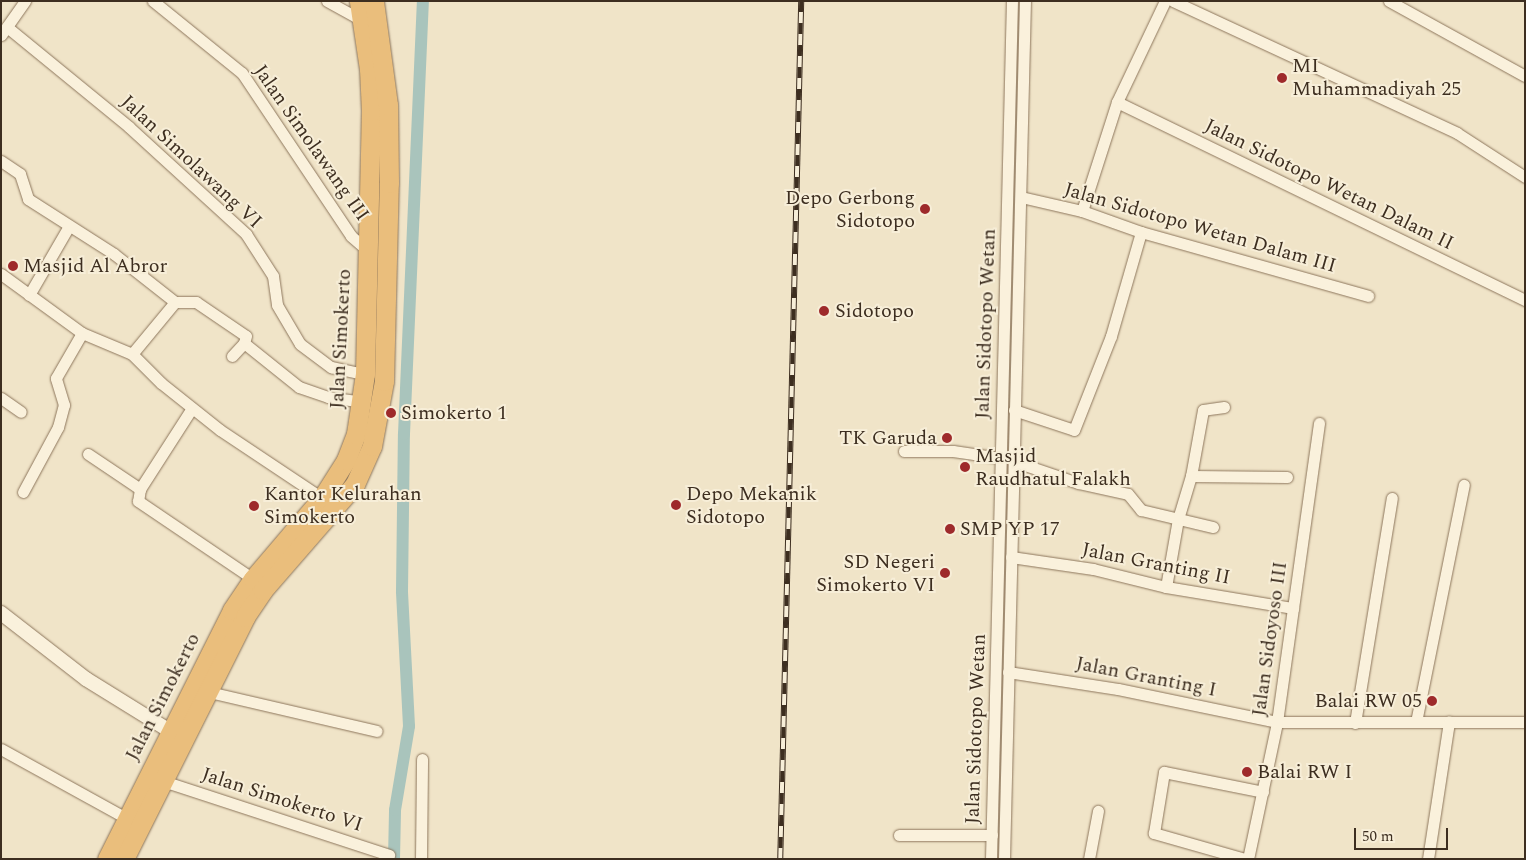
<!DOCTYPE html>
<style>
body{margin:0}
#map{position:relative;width:1526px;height:860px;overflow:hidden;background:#f0e4c8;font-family:Spectral,serif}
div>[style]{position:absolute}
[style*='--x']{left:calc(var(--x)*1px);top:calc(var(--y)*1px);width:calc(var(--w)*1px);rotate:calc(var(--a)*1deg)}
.canal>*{height:12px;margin:-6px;padding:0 6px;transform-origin:6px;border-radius:6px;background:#a9c4bc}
.roads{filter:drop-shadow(0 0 1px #8d765c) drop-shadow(0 0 1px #8d765c)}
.minor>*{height:11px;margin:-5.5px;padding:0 5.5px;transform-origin:5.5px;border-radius:5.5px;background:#faf1dc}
.tertiary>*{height:14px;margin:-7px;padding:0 7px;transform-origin:7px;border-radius:7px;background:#faf1dc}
.trunk>*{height:19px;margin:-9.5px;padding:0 9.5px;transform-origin:9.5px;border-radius:9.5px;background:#eabe7c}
.rail>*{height:5.5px;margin-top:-2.75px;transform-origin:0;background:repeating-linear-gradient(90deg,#f7eed8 0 11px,#3d2e20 0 22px);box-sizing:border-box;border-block:1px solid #3d2e20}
.dots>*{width:14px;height:14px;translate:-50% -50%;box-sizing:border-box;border:2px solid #f7eed8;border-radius:50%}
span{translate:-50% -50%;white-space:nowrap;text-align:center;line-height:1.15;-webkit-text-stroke:4px #f7eed8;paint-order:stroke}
.poi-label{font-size:20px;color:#3d2e20}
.left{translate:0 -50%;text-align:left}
.right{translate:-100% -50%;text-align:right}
.street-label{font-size:20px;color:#3d2e20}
.frame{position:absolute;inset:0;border:2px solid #3d2e20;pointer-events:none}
.scale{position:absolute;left:1354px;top:828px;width:94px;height:22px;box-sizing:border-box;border:2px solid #3d2e20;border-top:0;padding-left:6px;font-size:15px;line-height:18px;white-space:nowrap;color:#3d2e20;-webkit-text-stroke:4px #f7eed8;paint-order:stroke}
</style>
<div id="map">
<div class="canal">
<i style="--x:394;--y:859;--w:49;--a:-88.8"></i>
<i style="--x:395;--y:810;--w:85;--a:-80.5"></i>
<i style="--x:409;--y:726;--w:135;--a:-93"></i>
<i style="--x:402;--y:591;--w:157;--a:-89.3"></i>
<i style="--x:404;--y:434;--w:433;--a:-87.5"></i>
</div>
<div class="roads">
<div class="minor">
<i style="--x:153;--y:1;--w:114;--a:39"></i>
<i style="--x:242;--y:73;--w:196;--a:56.2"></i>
<i style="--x:351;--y:236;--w:23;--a:41"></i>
<i style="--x:327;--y:1;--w:43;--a:28.9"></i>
<i style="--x:1173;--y:1;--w:313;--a:24.9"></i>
<i style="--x:1457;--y:133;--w:81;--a:32.9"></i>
<i style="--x:1389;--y:1;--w:155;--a:28.9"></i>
<i style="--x:7;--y:27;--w:158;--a:39.3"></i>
<i style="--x:129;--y:127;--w:159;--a:42.4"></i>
<i style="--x:246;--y:234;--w:50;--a:57.3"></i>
<i style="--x:273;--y:276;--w:29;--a:82"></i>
<i style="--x:277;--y:305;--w:45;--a:59.5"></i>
<i style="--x:300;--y:344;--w:39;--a:37"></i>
<i style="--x:331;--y:367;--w:35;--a:12"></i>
<i style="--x:1;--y:35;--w:42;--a:-54.8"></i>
<i style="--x:1117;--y:102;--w:454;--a:25.9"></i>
<i style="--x:1;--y:161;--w:23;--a:34"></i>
<i style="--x:20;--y:174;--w:26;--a:72"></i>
<i style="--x:28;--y:199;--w:102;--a:32.6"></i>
<i style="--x:114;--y:254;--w:78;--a:38.2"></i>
<i style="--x:175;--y:302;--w:67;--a:129.6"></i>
<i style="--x:1021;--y:197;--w:63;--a:12.9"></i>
<i style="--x:1082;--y:211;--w:63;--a:19.6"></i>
<i style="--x:1141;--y:232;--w:236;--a:15.7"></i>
<i style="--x:1082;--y:211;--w:114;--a:-72.2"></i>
<i style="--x:1117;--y:102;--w:112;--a:-64.6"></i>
<i style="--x:1;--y:274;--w:100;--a:36.1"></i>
<i style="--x:82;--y:333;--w:54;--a:22.8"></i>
<i style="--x:132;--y:354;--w:41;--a:45"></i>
<i style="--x:161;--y:383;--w:75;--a:38.5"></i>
<i style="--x:220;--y:430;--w:123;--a:33.7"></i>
<i style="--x:29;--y:295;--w:80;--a:-59.9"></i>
<i style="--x:175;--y:302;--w:21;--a:0"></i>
<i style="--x:196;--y:302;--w:60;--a:34.2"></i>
<i style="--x:246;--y:336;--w:7;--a:106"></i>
<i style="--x:244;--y:343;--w:70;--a:38.7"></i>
<i style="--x:299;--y:387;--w:31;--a:19"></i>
<i style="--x:328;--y:397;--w:35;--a:8"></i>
<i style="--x:232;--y:356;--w:18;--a:-47"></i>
<i style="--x:1;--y:398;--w:24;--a:35"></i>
<i style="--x:1224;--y:407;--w:21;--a:172"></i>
<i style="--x:1203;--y:410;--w:67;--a:100.3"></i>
<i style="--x:1191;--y:476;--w:96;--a:0.6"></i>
<i style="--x:1014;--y:410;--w:63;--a:18.4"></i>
<i style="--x:1074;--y:430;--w:101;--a:-68.5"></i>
<i style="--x:1111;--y:336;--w:108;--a:-73.9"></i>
<i style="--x:904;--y:451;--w:49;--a:0"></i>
<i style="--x:953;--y:451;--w:49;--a:8.3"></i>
<i style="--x:88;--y:454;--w:63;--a:33.9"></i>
<i style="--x:140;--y:489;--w:96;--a:-57.3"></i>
<i style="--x:1013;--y:461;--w:69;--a:18.7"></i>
<i style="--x:1078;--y:483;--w:51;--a:12.4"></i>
<i style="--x:1128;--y:494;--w:21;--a:51"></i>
<i style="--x:1141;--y:510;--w:74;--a:13.3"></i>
<i style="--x:140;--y:489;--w:12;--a:99"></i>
<i style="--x:138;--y:501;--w:139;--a:34.1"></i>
<i style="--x:23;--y:492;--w:74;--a:-61.7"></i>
<i style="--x:58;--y:427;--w:23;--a:-75"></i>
<i style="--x:64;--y:405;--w:28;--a:-107"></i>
<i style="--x:56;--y:378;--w:52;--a:-60"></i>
<i style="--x:1011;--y:557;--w:83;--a:8.3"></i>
<i style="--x:1093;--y:569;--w:75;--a:13.9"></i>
<i style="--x:1166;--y:587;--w:129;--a:9.4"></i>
<i style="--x:1166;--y:587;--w:69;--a:-80"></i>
<i style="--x:1178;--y:519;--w:45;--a:-73.2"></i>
<i style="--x:1008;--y:672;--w:111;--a:8.8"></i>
<i style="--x:1118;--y:689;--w:162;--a:11.7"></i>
<i style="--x:1277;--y:722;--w:248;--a:0"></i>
<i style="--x:209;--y:692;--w:172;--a:13.1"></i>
<i style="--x:1416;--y:722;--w:242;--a:-78.6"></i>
<i style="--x:1355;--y:723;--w:228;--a:-80.7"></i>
<i style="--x:1;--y:749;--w:145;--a:28.9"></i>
<i style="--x:163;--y:781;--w:238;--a:18.1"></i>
<i style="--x:899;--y:835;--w:93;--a:0"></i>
<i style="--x:421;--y:859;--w:100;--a:-89.4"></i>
<i style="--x:991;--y:859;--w:858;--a:-88.6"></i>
<i style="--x:1004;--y:859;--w:858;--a:-88.6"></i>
<i style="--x:1089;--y:859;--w:49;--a:-79.4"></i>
<i style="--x:1245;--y:859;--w:95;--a:-164.1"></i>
<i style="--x:1154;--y:833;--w:62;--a:-80.7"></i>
<i style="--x:1164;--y:772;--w:101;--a:11.4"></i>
<i style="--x:1248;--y:859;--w:140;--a:-78"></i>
<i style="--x:1277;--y:722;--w:302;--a:-82"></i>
<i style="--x:1428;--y:859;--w:139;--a:-81.3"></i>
</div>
<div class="tertiary">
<i style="--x:1;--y:613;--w:108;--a:37.8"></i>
<i style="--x:86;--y:679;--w:99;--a:31.8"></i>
</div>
<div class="trunk">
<i style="--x:107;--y:859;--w:279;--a:-63.3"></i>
<i style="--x:232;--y:610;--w:37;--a:-56"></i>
<i style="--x:253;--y:579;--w:106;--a:-49.6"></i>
<i style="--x:322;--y:498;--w:45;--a:-57.7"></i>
<i style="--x:346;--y:460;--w:28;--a:-69"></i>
<i style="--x:356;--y:434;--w:61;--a:-81.5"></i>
<i style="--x:365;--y:374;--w:263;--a:-88.7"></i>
<i style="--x:371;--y:111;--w:42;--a:-92.7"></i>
<i style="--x:369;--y:69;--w:69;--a:-98.4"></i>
<i style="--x:124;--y:859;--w:271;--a:-63.4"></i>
<i style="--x:245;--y:617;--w:32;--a:-56"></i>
<i style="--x:263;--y:590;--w:140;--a:-49"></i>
<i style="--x:355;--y:484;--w:42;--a:-65.9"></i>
<i style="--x:372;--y:446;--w:66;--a:-79.5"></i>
<i style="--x:384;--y:381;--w:198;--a:-88.6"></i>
<i style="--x:389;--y:183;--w:78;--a:-90.7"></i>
<i style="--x:388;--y:105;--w:105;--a:-97.7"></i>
</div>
</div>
<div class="rail">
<i style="--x:780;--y:859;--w:858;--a:-88.6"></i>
</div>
<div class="dots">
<i style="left:1282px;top:78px;background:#9e2a2b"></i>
<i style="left:925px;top:209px;background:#9e2a2b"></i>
<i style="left:13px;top:266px;background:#9e2a2b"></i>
<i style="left:824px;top:311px;background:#9e2a2b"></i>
<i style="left:391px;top:413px;background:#9e2a2b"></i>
<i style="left:947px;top:438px;background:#9e2a2b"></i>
<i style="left:965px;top:467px;background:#9e2a2b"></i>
<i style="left:676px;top:505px;background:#9e2a2b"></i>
<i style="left:254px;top:506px;background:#9e2a2b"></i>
<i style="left:950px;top:529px;background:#9e2a2b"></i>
<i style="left:945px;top:573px;background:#9e2a2b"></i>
<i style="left:1432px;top:701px;background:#9e2a2b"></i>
<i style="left:1247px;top:772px;background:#9e2a2b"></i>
</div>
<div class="poi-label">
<span class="left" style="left:1292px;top:78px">MI<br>Muhammadiyah 25</span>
<span class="right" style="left:915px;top:210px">Depo Gerbong<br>Sidotopo</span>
<span class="left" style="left:23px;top:266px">Masjid Al Abror</span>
<span class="left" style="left:835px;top:311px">Sidotopo</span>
<span class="left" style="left:401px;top:413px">Simokerto 1</span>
<span class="right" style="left:937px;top:438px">TK Garuda</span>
<span class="left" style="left:975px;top:468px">Masjid<br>Raudhatul Falakh</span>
<span class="left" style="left:264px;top:506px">Kantor Kelurahan<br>Simokerto</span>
<span class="left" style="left:686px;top:506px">Depo Mekanik<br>Sidotopo</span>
<span class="left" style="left:960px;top:529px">SMP YP 17</span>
<span class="right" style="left:935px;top:574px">SD Negeri<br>Simokerto VI</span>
<span class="right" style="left:1422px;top:701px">Balai RW 05</span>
<span class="left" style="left:1257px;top:772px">Balai RW I</span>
</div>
<div class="street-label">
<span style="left:311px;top:143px;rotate:55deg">Jalan Simolawang III</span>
<span style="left:191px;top:162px;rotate:43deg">Jalan Simolawang VI</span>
<span style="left:1329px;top:185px;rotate:26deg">Jalan Sidotopo Wetan Dalam II</span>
<span style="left:1200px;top:228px;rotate:16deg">Jalan Sidotopo Wetan Dalam III</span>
<span style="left:986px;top:324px;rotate:-88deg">Jalan Sidotopo Wetan</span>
<span style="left:341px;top:339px;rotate:-87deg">Jalan Simokerto</span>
<span style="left:1156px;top:564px;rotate:11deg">Jalan Granting II</span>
<span style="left:1270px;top:639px;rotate:-82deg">Jalan Sidoyoso III</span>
<span style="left:1146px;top:677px;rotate:11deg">Jalan Granting I</span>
<span style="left:163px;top:697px;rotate:-63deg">Jalan Simokerto</span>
<span style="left:976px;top:729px;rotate:-88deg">Jalan Sidotopo Wetan</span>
<span style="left:282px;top:800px;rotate:18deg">Jalan Simokerto VI</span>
</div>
<div class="frame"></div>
<div class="scale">50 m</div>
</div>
